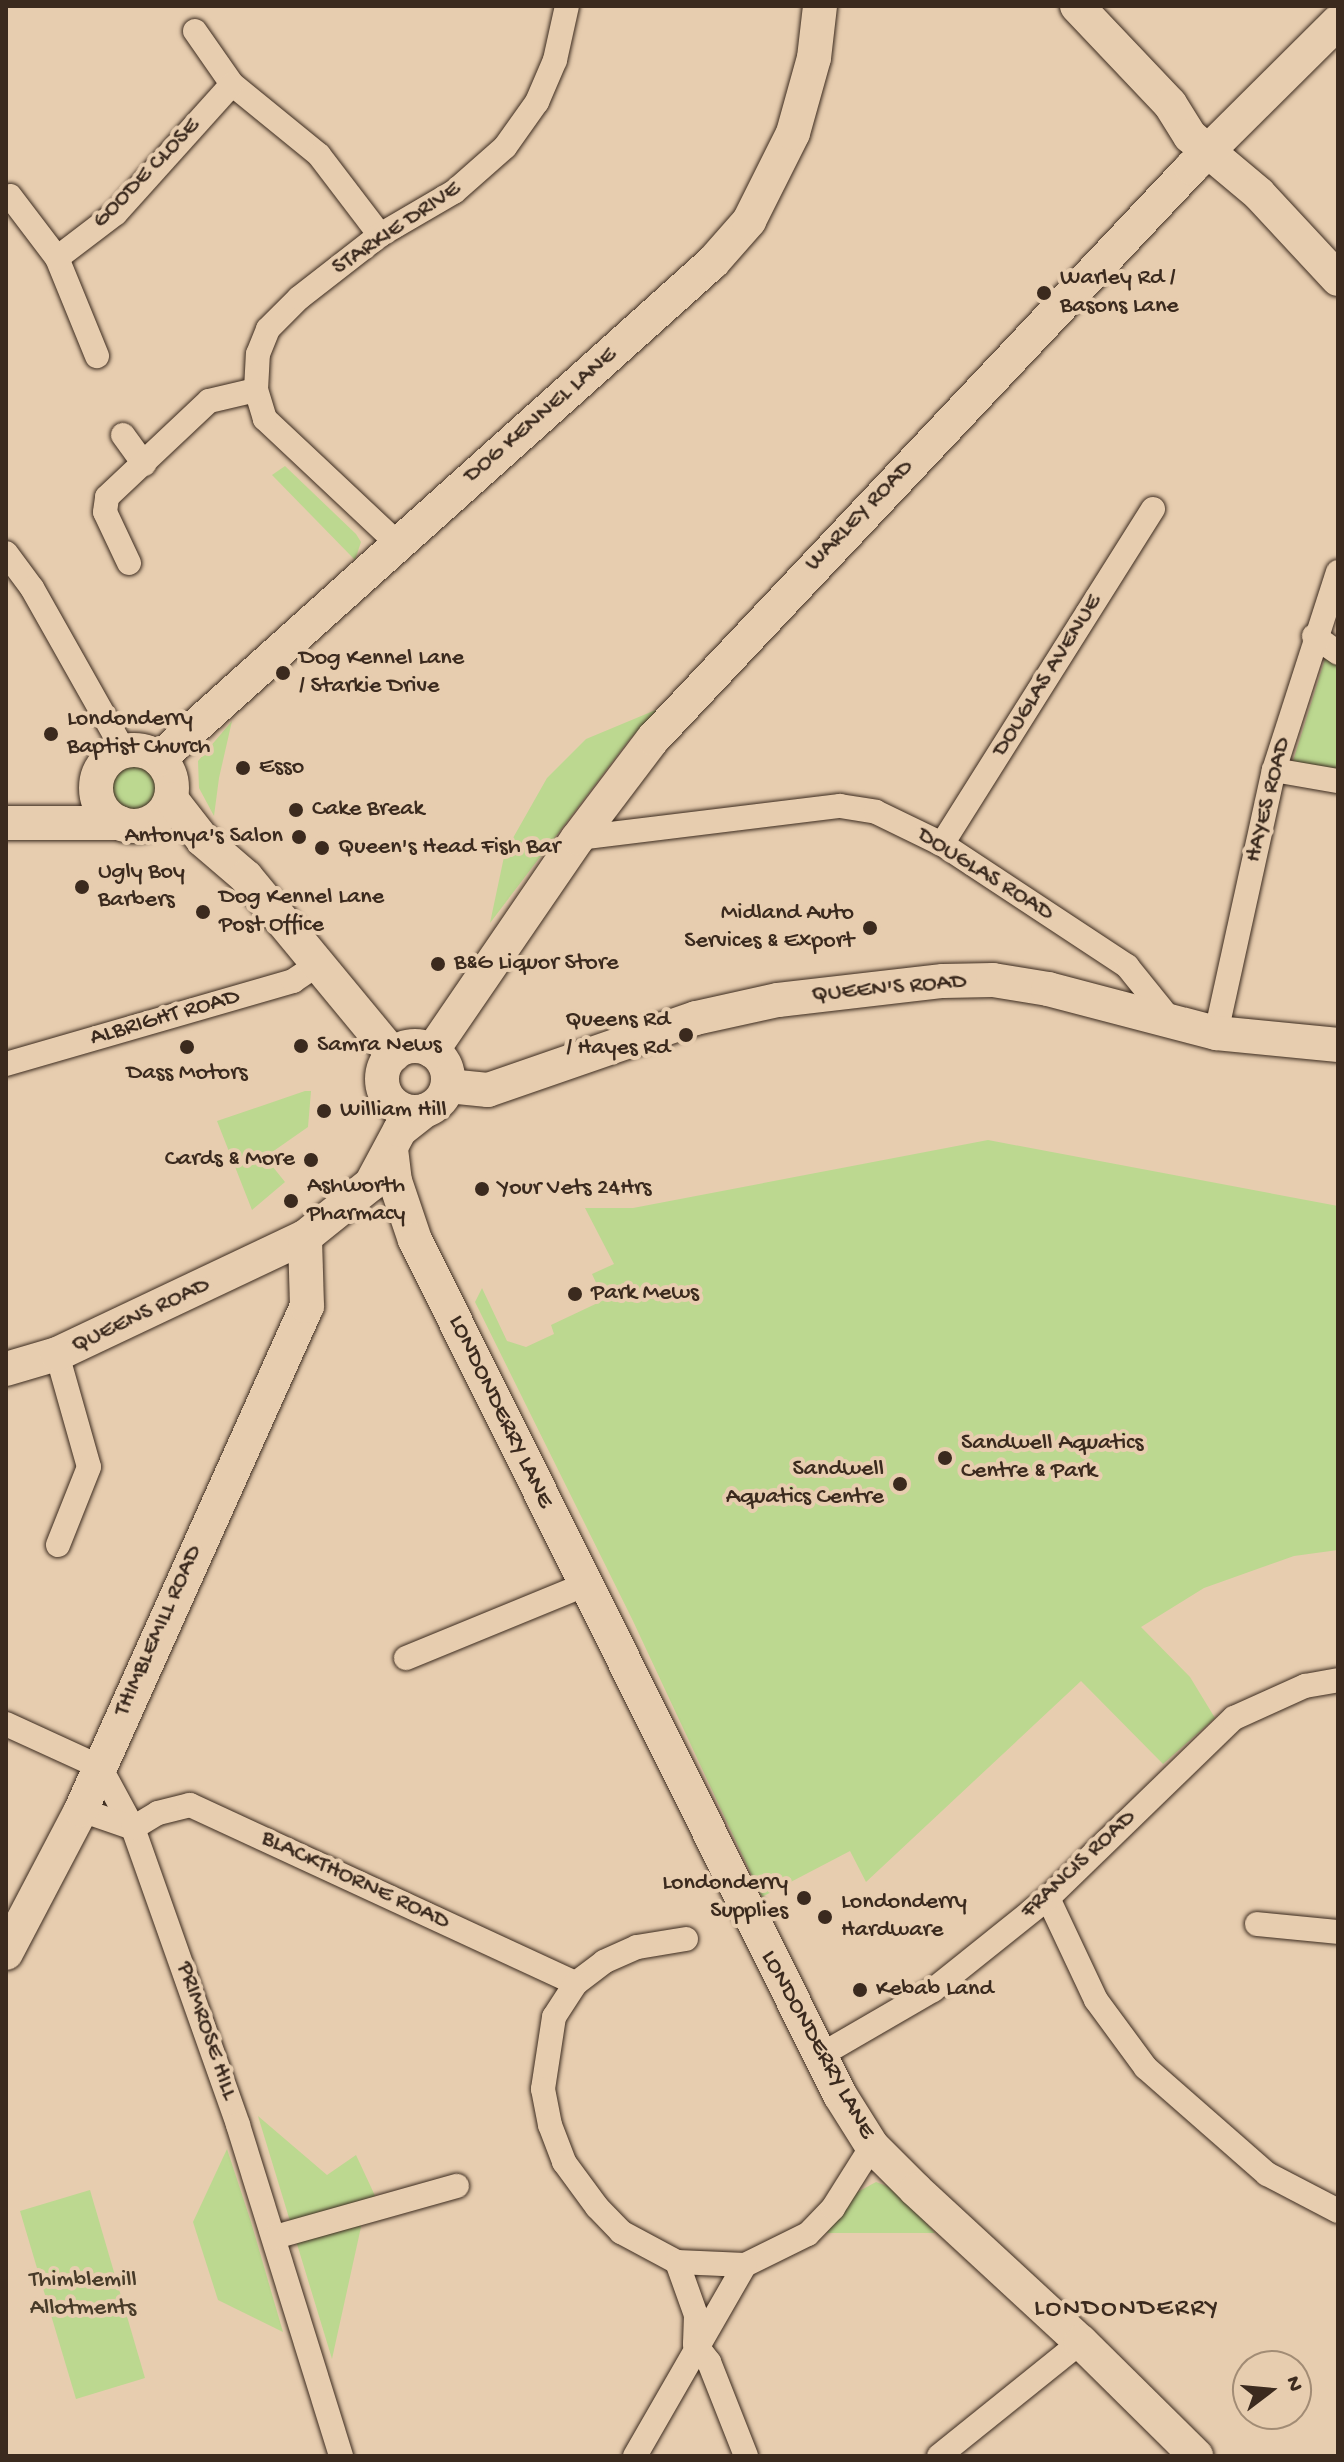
<!DOCTYPE html>
<style>
body{margin:0}
#map{position:relative;width:1344px;height:2462px;overflow:hidden;background:#e7cdaf;font-family:"Gochi Hand",sans-serif}
div>[style]{position:absolute}
[style*='--x']{left:calc(var(--x)*1px);top:calc(var(--y)*1px);width:calc(var(--w)*1px);rotate:calc(var(--a)*1deg)}
.green>*{inset:0;background:#bcd890}
.round{border-radius:50%}
.roads{filter:drop-shadow(0 0 2px #3b2a1e) drop-shadow(0 0 2px #3b2a1e)}
.street>*{height:24px;margin:-12px;padding:0 12px;transform-origin:12px;border-radius:12px;background:#e7cdaf}
.secondary>*{height:34px;margin:-17px;padding:0 17px;transform-origin:17px;border-radius:17px;background:#e7cdaf}
.secondary>.ring{margin:-17px;padding:0;box-sizing:content-box;background:none;border:34px solid #e7cdaf;border-radius:50%}
.dots>*{width:22px;height:22px;translate:-50% -50%;box-sizing:border-box;border:4px solid #e7cdaf;border-radius:50%}
span{translate:-50% -50%;white-space:nowrap;text-align:center;line-height:1.15;-webkit-text-stroke:8px #e7cdaf;paint-order:stroke}
.street-label{font-size:24px;color:#3b2a1e}
.poi-label{font-size:24px;color:#3b2a1e}
.left{translate:0 -50%;text-align:left}
.right{translate:-100% -50%;text-align:right}
.park-label{font-size:24px;color:#483b29}
.neighbourhood-label{font-size:26px;color:#3b2a1e;letter-spacing:2px}
.frame{position:absolute;inset:0;border:8px solid #3b2a1e;pointer-events:none}
.north{position:absolute;left:1232px;top:2350px;width:80px;height:80px;box-sizing:border-box;background:#e7cdaf;border:2px solid #a28c75;border-radius:50%;rotate:74deg;font-size:22px;font-weight:700;line-height:32px;text-align:center;color:#3b2a1e}
.north::after{content:'';display:block;margin:auto;width:28px;height:36px;background:#3b2a1e;clip-path:polygon(50% 0,100% 100%,50% 72%,0 100%)}
</style>
<div id="map">
<div class="green">
<i style="clip-path:polygon(285px 466px,356px 534px,361px 542px,355px 560px,272px 475px)"></i>
<i style="clip-path:polygon(1326px 656px,1338px 664px,1338px 771px,1293px 761px)"></i>
<i style="clip-path:polygon(658px 709px,629px 740px,490px 923px,505px 852px,547px 778px,586px 739px)"></i>
<i style="clip-path:polygon(232px 721px,219px 778px,214px 816px,199px 788px,198px 761px)"></i>
<i class="round" style="left:109px;top:761px;width:52px;height:52px"></i>
<i style="clip-path:polygon(305px 1091px,311px 1091px,308px 1127px,265px 1157px,285px 1182px,252px 1210px,217px 1121px)"></i>
<i style="clip-path:polygon(988px 1140px,1338px 1206px,1338px 1550px,1294px 1556px,1204px 1588px,1141px 1627px,1190px 1677px,1215px 1718px,1163px 1764px,1081px 1681px,866px 1882px,850px 1851px,762px 1897px,633px 1621px,475px 1302px,482px 1288px,507px 1341px,526px 1347px,554px 1334px,551px 1325px,604px 1300px,592px 1274px,614px 1264px,585px 1208px,633px 1208px)"></i>
<i style="clip-path:polygon(258px 2116px,327px 2175px,356px 2155px,377px 2200px,356px 2207px,361px 2227px,332px 2359px)"></i>
<i style="clip-path:polygon(227px 2149px,251px 2222px,283px 2332px,218px 2300px,193px 2222px)"></i>
<i style="clip-path:polygon(876px 2182px,895px 2189px,935px 2233px,827px 2233px,854px 2194px)"></i>
<i style="clip-path:polygon(90px 2190px,145px 2378px,76px 2399px,20px 2211px)"></i>
</div>
<div class="roads">
<div class="street">
<i style="--x:195;--y:31;--w:65;--a:55.1"></i>
<i style="--x:232;--y:84;--w:112;--a:39.2"></i>
<i style="--x:319;--y:155;--w:101;--a:52.7"></i>
<i style="--x:10;--y:196;--w:78;--a:52.8"></i>
<i style="--x:57;--y:258;--w:106;--a:67.8"></i>
<i style="--x:57;--y:258;--w:74;--a:-37.3"></i>
<i style="--x:116;--y:213;--w:173;--a:-48"></i>
<i style="--x:123;--y:435;--w:36;--a:54"></i>
<i style="--x:396;--y:542;--w:180;--a:-136.8"></i>
<i style="--x:265;--y:419;--w:30;--a:-107"></i>
<i style="--x:256;--y:390;--w:36;--a:-87"></i>
<i style="--x:258;--y:354;--w:27;--a:-68"></i>
<i style="--x:268;--y:329;--w:44;--a:-45"></i>
<i style="--x:299;--y:298;--w:103;--a:-37.9"></i>
<i style="--x:380;--y:235;--w:86;--a:-30.2"></i>
<i style="--x:454;--y:192;--w:68;--a:-41.4"></i>
<i style="--x:505;--y:147;--w:55;--a:-54.6"></i>
<i style="--x:537;--y:102;--w:46;--a:-66.8"></i>
<i style="--x:555;--y:60;--w:55;--a:-77.5"></i>
<i style="--x:6;--y:553;--w:44;--a:53.4"></i>
<i style="--x:32;--y:588;--w:187;--a:60.6"></i>
<i style="--x:129;--y:563;--w:56;--a:-115.2"></i>
<i style="--x:105;--y:512;--w:15;--a:-82"></i>
<i style="--x:107;--y:497;--w:140;--a:-43.3"></i>
<i style="--x:209;--y:401;--w:48;--a:-13.2"></i>
<i style="--x:1314;--y:636;--w:29;--a:35"></i>
<i style="--x:1274;--y:770;--w:65;--a:9.8"></i>
<i style="--x:578;--y:838;--w:264;--a:-7"></i>
<i style="--x:840;--y:806;--w:36;--a:9"></i>
<i style="--x:876;--y:812;--w:73;--a:25.9"></i>
<i style="--x:942;--y:844;--w:222;--a:33.4"></i>
<i style="--x:1127;--y:966;--w:67;--a:51.1"></i>
<i style="--x:942;--y:844;--w:396;--a:-57.8"></i>
<i style="--x:1216;--y:1033;--w:269;--a:-77.6"></i>
<i style="--x:1274;--y:770;--w:208;--a:-72.1"></i>
<i style="--x:6;--y:1064;--w:299;--a:-16.1"></i>
<i style="--x:293;--y:981;--w:32;--a:-34"></i>
<i style="--x:57;--y:1354;--w:117;--a:74.2"></i>
<i style="--x:89;--y:1467;--w:84;--a:111.7"></i>
<i style="--x:406;--y:1658;--w:192;--a:-22.3"></i>
<i style="--x:6;--y:1724;--w:103;--a:24.6"></i>
<i style="--x:100;--y:1767;--w:69;--a:61.6"></i>
<i style="--x:133;--y:1828;--w:315;--a:70.5"></i>
<i style="--x:238;--y:2125;--w:347;--a:72.7"></i>
<i style="--x:81;--y:1810;--w:55;--a:19.1"></i>
<i style="--x:133;--y:1828;--w:29;--a:-31"></i>
<i style="--x:158;--y:1813;--w:33;--a:-14"></i>
<i style="--x:190;--y:1805;--w:425;--a:24.8"></i>
<i style="--x:1048;--y:1898;--w:113;--a:64.8"></i>
<i style="--x:1096;--y:2000;--w:84;--a:53.7"></i>
<i style="--x:1146;--y:2068;--w:161;--a:41.2"></i>
<i style="--x:1267;--y:2174;--w:80;--a:27.5"></i>
<i style="--x:1257;--y:1924;--w:81;--a:5.6"></i>
<i style="--x:686;--y:1939;--w:50;--a:170.7"></i>
<i style="--x:637;--y:1947;--w:36;--a:156"></i>
<i style="--x:604;--y:1962;--w:35;--a:143"></i>
<i style="--x:576;--y:1983;--w:40;--a:122.9"></i>
<i style="--x:554;--y:2017;--w:73;--a:98.7"></i>
<i style="--x:543;--y:2089;--w:37;--a:79"></i>
<i style="--x:550;--y:2125;--w:40;--a:69"></i>
<i style="--x:564;--y:2162;--w:56;--a:53.7"></i>
<i style="--x:597;--y:2207;--w:35;--a:46"></i>
<i style="--x:621;--y:2232;--w:64;--a:28.2"></i>
<i style="--x:677;--y:2262;--w:68;--a:2.5"></i>
<i style="--x:745;--y:2265;--w:70;--a:-26.2"></i>
<i style="--x:808;--y:2234;--w:36;--a:-46"></i>
<i style="--x:833;--y:2208;--w:73;--a:-57.8"></i>
<i style="--x:819;--y:2056;--w:132;--a:-30.1"></i>
<i style="--x:933;--y:1990;--w:147;--a:-38.7"></i>
<i style="--x:1048;--y:1898;--w:259;--a:-44.1"></i>
<i style="--x:1234;--y:1718;--w:78;--a:-24.3"></i>
<i style="--x:1305;--y:1686;--w:34;--a:-10"></i>
<i style="--x:275;--y:2237;--w:189;--a:-15.7"></i>
<i style="--x:677;--y:2262;--w:56;--a:70.3"></i>
<i style="--x:696;--y:2315;--w:29;--a:92"></i>
<i style="--x:695;--y:2344;--w:23;--a:52"></i>
<i style="--x:709;--y:2362;--w:101;--a:68.5"></i>
<i style="--x:635;--y:2456;--w:220;--a:-60.1"></i>
<i style="--x:939;--y:2456;--w:182;--a:-38.8"></i>
</div>
<div class="secondary">
<i style="--x:1077;--y:6;--w:135;--a:46.5"></i>
<i style="--x:1170;--y:104;--w:38;--a:58"></i>
<i style="--x:1190;--y:136;--w:90;--a:40"></i>
<i style="--x:1259;--y:194;--w:116;--a:47.1"></i>
<i class="ring" style="left:96px;top:750px;width:42px;height:42px"></i>
<i style="--x:159;--y:759;--w:744;--a:-41.9"></i>
<i style="--x:713;--y:262;--w:55;--a:-48.7"></i>
<i style="--x:749;--y:221;--w:98;--a:-63.4"></i>
<i style="--x:793;--y:133;--w:78;--a:-74.4"></i>
<i style="--x:814;--y:58;--w:52;--a:-83.4"></i>
<i style="--x:171;--y:799;--w:52;--a:52"></i>
<i style="--x:203;--y:840;--w:57;--a:40.7"></i>
<i style="--x:246;--y:877;--w:231;--a:50.4"></i>
<i style="--x:6;--y:823;--w:114;--a:0"></i>
<i class="ring" style="left:382px;top:1046px;width:32px;height:32px"></i>
<i style="--x:432;--y:1051;--w:258;--a:-55.6"></i>
<i style="--x:578;--y:838;--w:124;--a:-52.9"></i>
<i style="--x:653;--y:739;--w:785;--a:-46.7"></i>
<i style="--x:1191;--y:168;--w:207;--a:-44.8"></i>
<i style="--x:448;--y:1086;--w:40;--a:5.7"></i>
<i style="--x:488;--y:1090;--w:220;--a:-19.1"></i>
<i style="--x:696;--y:1018;--w:84;--a:-12.4"></i>
<i style="--x:778;--y:1000;--w:166;--a:-6.6"></i>
<i style="--x:943;--y:981;--w:50;--a:-1.1"></i>
<i style="--x:993;--y:980;--w:56;--a:9.3"></i>
<i style="--x:1048;--y:989;--w:174;--a:14.7"></i>
<i style="--x:1216;--y:1033;--w:123;--a:5.6"></i>
<i style="--x:391;--y:1149;--w:32;--a:83"></i>
<i style="--x:395;--y:1181;--w:62;--a:71.3"></i>
<i style="--x:415;--y:1240;--w:955;--a:63.57"></i>
<i style="--x:840;--y:2095;--w:60;--a:57.9"></i>
<i style="--x:872;--y:2146;--w:62;--a:45"></i>
<i style="--x:916;--y:2190;--w:224;--a:42.7"></i>
<i style="--x:1081;--y:2342;--w:162;--a:44.7"></i>
<i style="--x:6;--y:1369;--w:53;--a:-16.4"></i>
<i style="--x:57;--y:1354;--w:274;--a:-25.3"></i>
<i style="--x:305;--y:1237;--w:85;--a:-38.8"></i>
<i style="--x:371;--y:1184;--w:61;--a:-61.8"></i>
<i style="--x:400;--y:1130;--w:31;--a:-38"></i>
<i style="--x:6;--y:1953;--w:161;--a:-62.3"></i>
<i style="--x:81;--y:1810;--w:552;--a:-65.85"></i>
<i style="--x:307;--y:1306;--w:69;--a:-91.7"></i>
</div>
</div>
<div class="dots">
<i style="left:1044px;top:293px;background:#3b2a1e"></i>
<i style="left:283px;top:673px;background:#3b2a1e"></i>
<i style="left:51px;top:734px;background:#3b2a1e"></i>
<i style="left:243px;top:768px;background:#3b2a1e"></i>
<i style="left:296px;top:810px;background:#3b2a1e"></i>
<i style="left:299px;top:837px;background:#3b2a1e"></i>
<i style="left:322px;top:848px;background:#3b2a1e"></i>
<i style="left:82px;top:887px;background:#3b2a1e"></i>
<i style="left:203px;top:912px;background:#3b2a1e"></i>
<i style="left:870px;top:928px;background:#3b2a1e"></i>
<i style="left:438px;top:964px;background:#3b2a1e"></i>
<i style="left:686px;top:1035px;background:#3b2a1e"></i>
<i style="left:301px;top:1046px;background:#3b2a1e"></i>
<i style="left:187px;top:1047px;background:#3b2a1e"></i>
<i style="left:324px;top:1111px;background:#3b2a1e"></i>
<i style="left:311px;top:1160px;background:#3b2a1e"></i>
<i style="left:482px;top:1189px;background:#3b2a1e"></i>
<i style="left:291px;top:1201px;background:#3b2a1e"></i>
<i style="left:575px;top:1294px;background:#3b2a1e"></i>
<i style="left:945px;top:1458px;background:#3b2a1e"></i>
<i style="left:900px;top:1484px;background:#3b2a1e"></i>
<i style="left:804px;top:1898px;background:#3b2a1e"></i>
<i style="left:825px;top:1917px;background:#3b2a1e"></i>
<i style="left:860px;top:1990px;background:#3b2a1e"></i>
</div>
<div class="street-label">
<span style="left:147px;top:174px;rotate:-46deg">GOODE CLOSE</span>
<span style="left:397px;top:229px;rotate:-34deg">STARKIE DRIVE</span>
<span style="left:541px;top:416px;rotate:-41deg">DOG KENNEL LANE</span>
<span style="left:860px;top:516px;rotate:-46deg">WARLEY ROAD</span>
<span style="left:1048px;top:676px;rotate:-58deg">DOUGLAS AVENUE</span>
<span style="left:1269px;top:800px;rotate:-76deg">HAYES ROAD</span>
<span style="left:985px;top:875px;rotate:32deg">DOUGLAS ROAD</span>
<span style="left:889px;top:989px;rotate:-5deg">QUEEN'S ROAD</span>
<span style="left:165px;top:1018px;rotate:-16deg">ALBRIGHT ROAD</span>
<span style="left:141px;top:1316px;rotate:-25deg">QUEENS ROAD</span>
<span style="left:500px;top:1412px;rotate:64deg">LONDONDERRY LANE</span>
<span style="left:159px;top:1631px;rotate:-66deg">THIMBLEMILL ROAD</span>
<span style="left:1079px;top:1865px;rotate:-43deg">FRANCIS ROAD</span>
<span style="left:355px;top:1881px;rotate:25deg">BLACKTHORNE ROAD</span>
<span style="left:206px;top:2031px;rotate:71deg">PRIMROSE HILL</span>
<span style="left:817px;top:2045px;rotate:61deg">LONDONDERRY LANE</span>
</div>
<div class="poi-label">
<span class="left" style="left:1060px;top:293px">Warley Rd /<br>Basons Lane</span>
<span class="left" style="left:299px;top:673px">Dog Kennel Lane<br>/ Starkie Drive</span>
<span class="left" style="left:67px;top:734px">Londonderry<br>Baptist Church</span>
<span class="left" style="left:259px;top:768px">Esso</span>
<span class="left" style="left:312px;top:810px">Cake Break</span>
<span class="right" style="left:283px;top:837px">Antonya's Salon</span>
<span class="left" style="left:338px;top:848px">Queen's Head Fish Bar</span>
<span class="left" style="left:98px;top:887px">Ugly Boy<br>Barbers</span>
<span class="left" style="left:219px;top:912px">Dog Kennel Lane<br>Post Office</span>
<span class="right" style="left:854px;top:928px">Midland Auto<br>Services &amp; Export</span>
<span class="left" style="left:454px;top:964px">B&amp;G Liquor Store</span>
<span class="right" style="left:670px;top:1035px">Queens Rd<br>/ Hayes Rd</span>
<span class="left" style="left:317px;top:1046px">Samra News</span>
<span style="left:187px;top:1074px">Dass Motors</span>
<span class="left" style="left:340px;top:1111px">William Hill</span>
<span class="right" style="left:295px;top:1160px">Cards &amp; More</span>
<span class="left" style="left:307px;top:1201px">Ashworth<br>Pharmacy</span>
<span class="left" style="left:498px;top:1189px">Your Vets 24Hrs</span>
<span class="left" style="left:591px;top:1294px">Park Mews</span>
<span class="left" style="left:961px;top:1458px">Sandwell Aquatics<br>Centre &amp; Park</span>
<span class="right" style="left:884px;top:1484px">Sandwell<br>Aquatics Centre</span>
<span class="right" style="left:788px;top:1898px">Londonderry<br>Supplies</span>
<span class="left" style="left:841px;top:1917px">Londonderry<br>Hardware</span>
<span class="left" style="left:876px;top:1990px">Kebab Land</span>
</div>
<div class="park-label">
<span style="left:83px;top:2295px">Thimblemill<br>Allotments</span>
</div>
<div class="neighbourhood-label">
<span style="left:1127px;top:2310px">LONDONDERRY</span>
</div>
<div class="frame"></div>
<div class="north">N</div>
</div>
